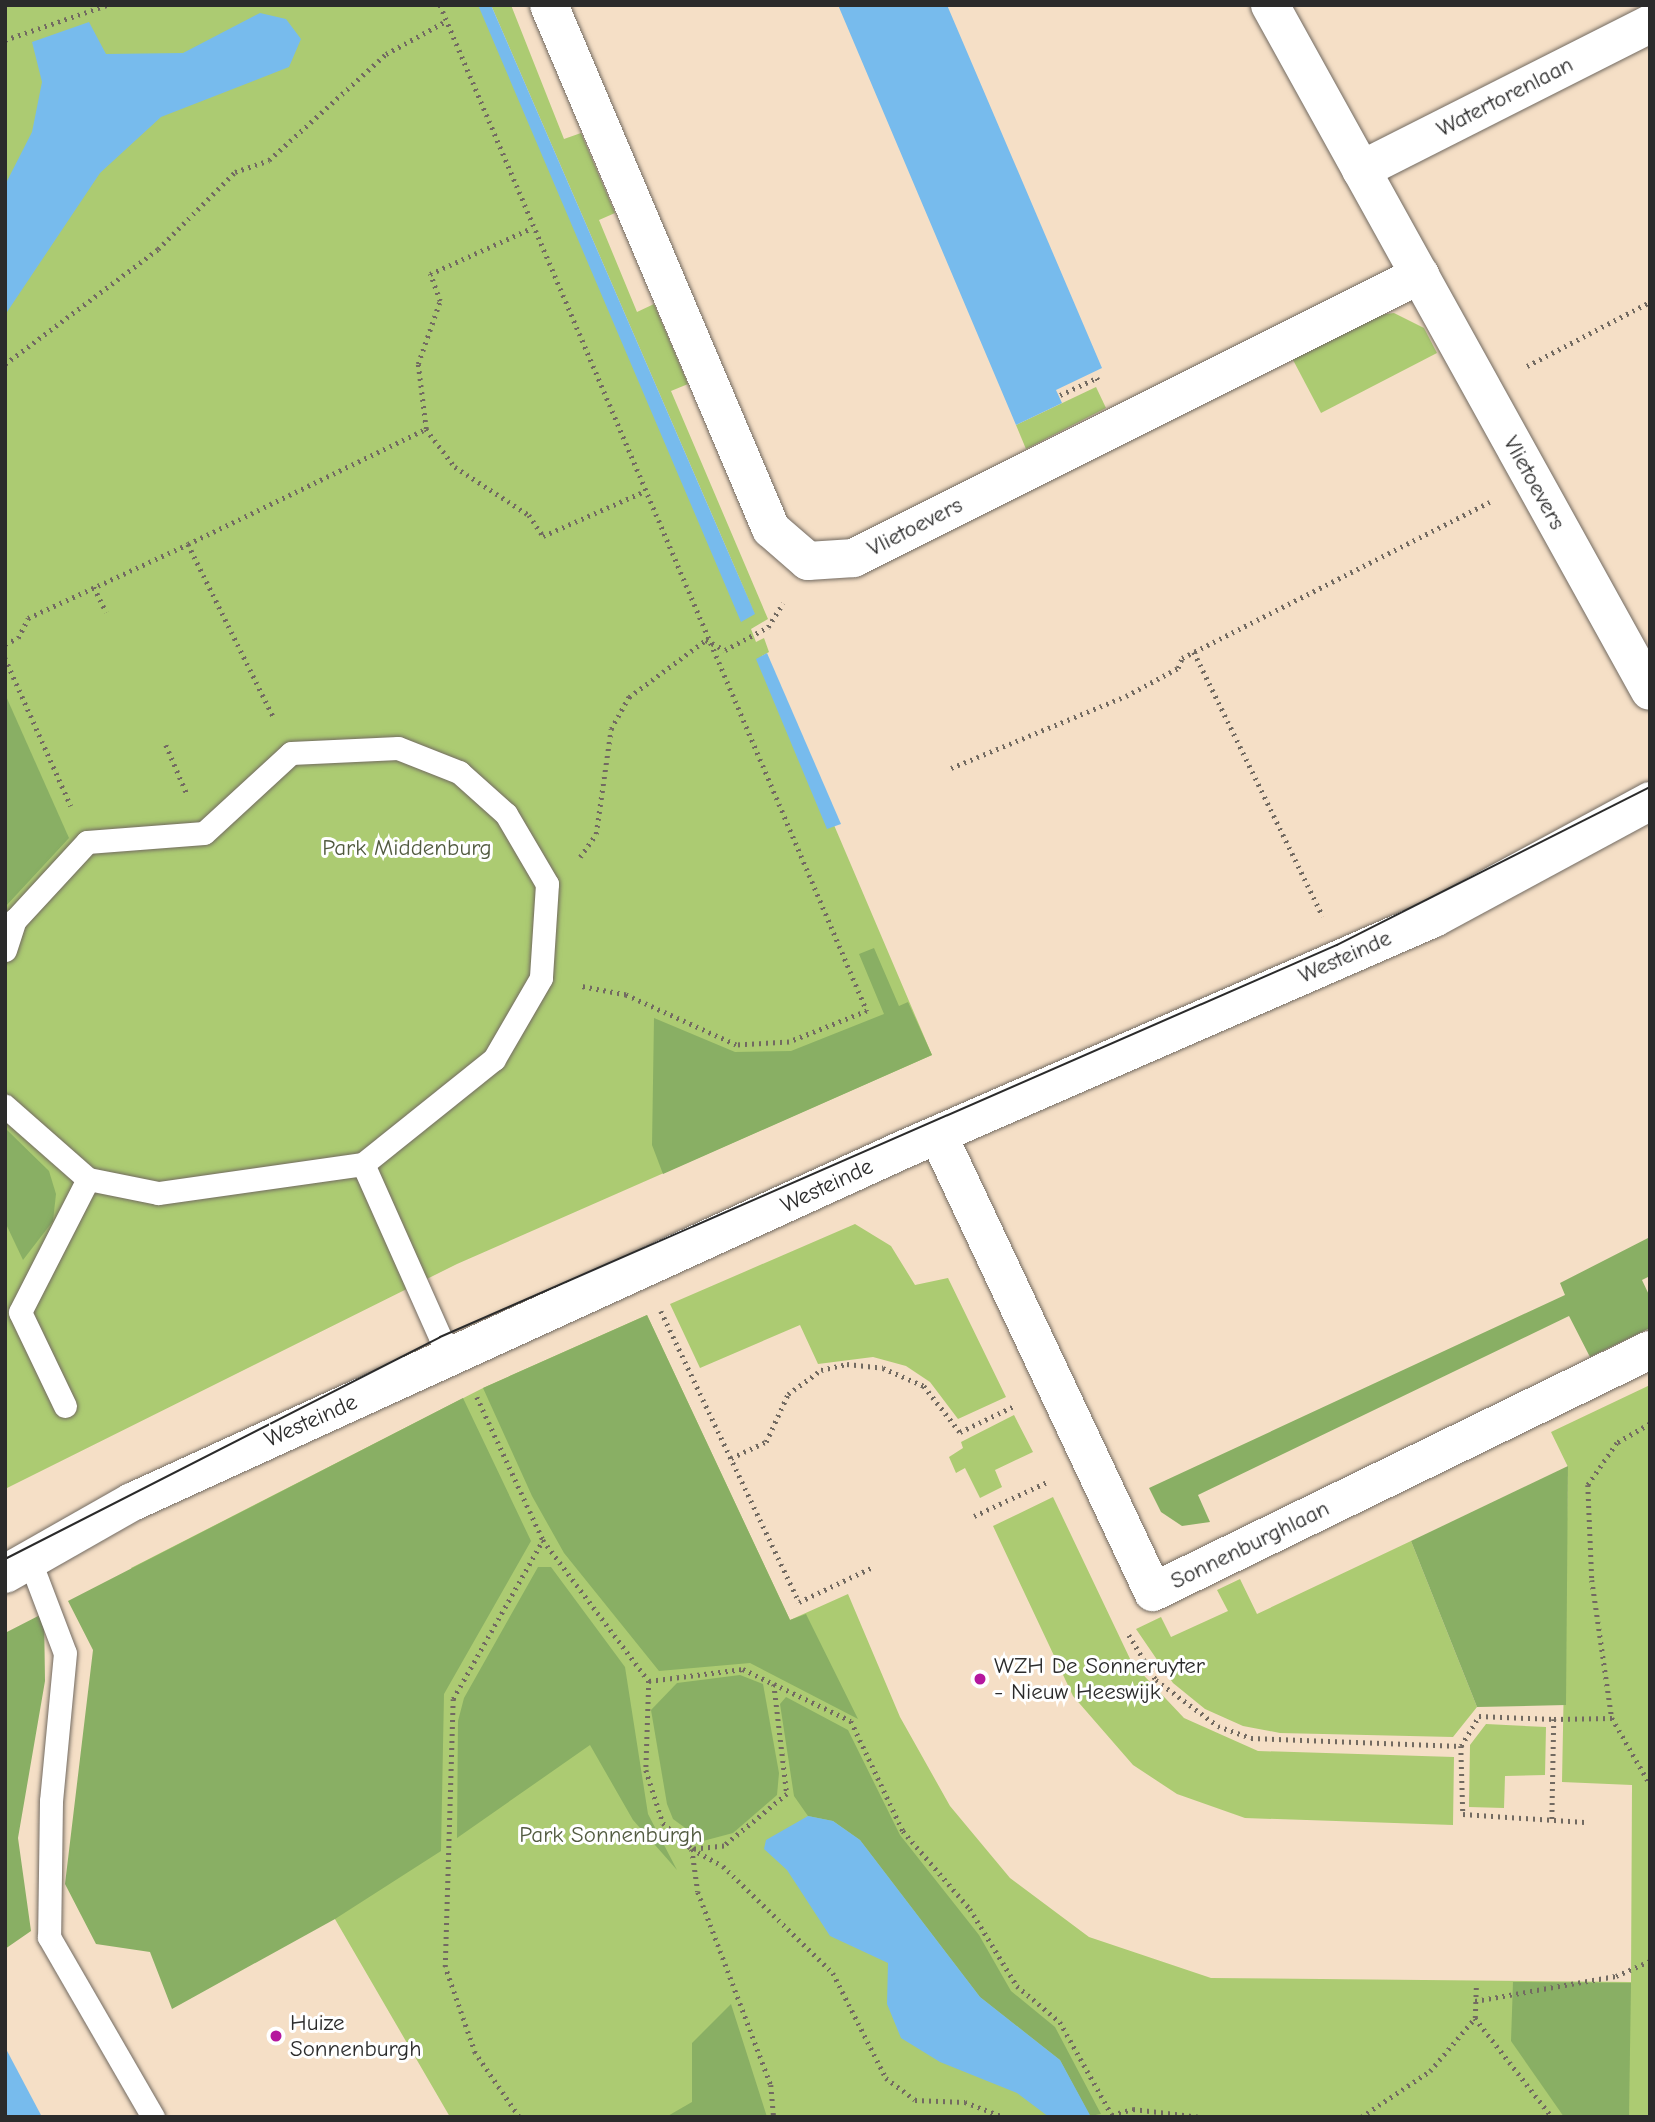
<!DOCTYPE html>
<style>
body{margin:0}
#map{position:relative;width:1655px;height:2122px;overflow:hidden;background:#f5dfc6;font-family:"Comic Neue",sans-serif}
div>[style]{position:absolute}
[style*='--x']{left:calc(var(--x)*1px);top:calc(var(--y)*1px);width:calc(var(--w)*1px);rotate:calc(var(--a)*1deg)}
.green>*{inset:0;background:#accb72}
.forest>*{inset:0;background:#89af64}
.water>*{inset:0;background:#77bbed}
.path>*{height:4.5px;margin-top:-2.25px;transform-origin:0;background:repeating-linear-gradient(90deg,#726a61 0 2px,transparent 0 7px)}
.roads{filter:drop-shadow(0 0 2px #726a61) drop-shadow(0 0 2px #726a61)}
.lane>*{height:23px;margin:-11.5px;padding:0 11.5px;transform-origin:11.5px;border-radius:11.5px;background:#fff}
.street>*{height:38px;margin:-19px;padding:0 19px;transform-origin:19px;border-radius:19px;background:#fff}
.tram>*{height:2px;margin:-1px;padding:0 1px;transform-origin:1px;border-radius:1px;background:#2b2b2b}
.dots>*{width:19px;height:19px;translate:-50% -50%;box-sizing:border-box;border:4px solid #fff;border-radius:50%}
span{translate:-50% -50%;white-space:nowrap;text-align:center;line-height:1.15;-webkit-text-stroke:6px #fff;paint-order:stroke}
.street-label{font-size:23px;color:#2b2b2b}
.park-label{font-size:23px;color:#525b40}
.poi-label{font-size:23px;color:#2b2b2b}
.left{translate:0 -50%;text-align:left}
.frame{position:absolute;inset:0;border:7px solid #2b2b2b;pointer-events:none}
</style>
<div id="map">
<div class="green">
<i style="clip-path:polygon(486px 5px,755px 614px,491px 5px,511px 5px,564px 139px,581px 133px,615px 213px,599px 220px,637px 312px,654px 304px,688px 384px,671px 391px,768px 619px,751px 629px,756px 642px,764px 638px,769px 652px,762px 656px,932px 1055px,457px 1264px,5px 1489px,5px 6px)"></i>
<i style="clip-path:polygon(1394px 313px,1424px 328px,1437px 353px,1321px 413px,1292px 358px,1378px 315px)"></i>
<i style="clip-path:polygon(1096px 387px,1106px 408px,1026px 449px,1016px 425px)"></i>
<i style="clip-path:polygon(855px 1224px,891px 1246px,915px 1285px,948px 1278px,1006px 1397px,958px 1419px,930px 1382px,906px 1366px,873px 1357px,818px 1364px,800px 1325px,700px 1368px,670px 1304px)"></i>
<i style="clip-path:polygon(647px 1315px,790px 1620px,848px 1594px,900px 1717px,950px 1806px,1010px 1878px,1089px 1937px,1211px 1978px,1631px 1982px,1632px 1785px,1562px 1782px,1568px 1467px,1551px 1432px,1650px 1385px,1650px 2117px,450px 2117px,131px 1568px,483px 1388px)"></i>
<i style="clip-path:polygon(1014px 1415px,1033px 1452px,995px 1470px,1002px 1487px,980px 1498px,965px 1468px,956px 1473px,949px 1457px,963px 1448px,961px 1442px)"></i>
<i style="clip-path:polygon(1053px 1497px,1132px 1663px,1184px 1718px,1258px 1751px,1454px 1757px,1453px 1825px,1245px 1818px,1177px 1794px,1133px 1765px,1073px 1696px,993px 1526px)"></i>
<i style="clip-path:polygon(1411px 1541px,1477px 1707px,1453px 1737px,1280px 1733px,1243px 1726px,1205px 1709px,1173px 1683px,1136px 1629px,1161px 1617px,1171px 1637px,1228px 1611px,1217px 1590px,1240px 1579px,1257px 1614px)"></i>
<i style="clip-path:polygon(1486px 1724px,1546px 1727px,1545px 1775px,1505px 1776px,1504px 1808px,1469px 1807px,1470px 1745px)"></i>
</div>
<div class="forest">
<i style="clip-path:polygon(5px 694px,69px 838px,5px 907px)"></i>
<i style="clip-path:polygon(874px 948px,899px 1006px,908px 1002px,932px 1055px,663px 1174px,652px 1145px,654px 1018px,735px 1052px,791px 1051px,884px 1014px,859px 954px)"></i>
<i style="clip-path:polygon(5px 1128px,49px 1171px,56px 1194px,53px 1221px,23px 1260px,5px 1222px)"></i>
<i style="clip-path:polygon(1650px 1237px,1650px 1276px,1642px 1280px,1650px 1297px,1650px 1328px,1590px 1357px,1569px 1316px,1198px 1495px,1210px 1522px,1182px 1526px,1161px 1512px,1149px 1488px,1565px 1295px,1560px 1283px)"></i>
<i style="clip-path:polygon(647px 1315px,790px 1620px,806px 1614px,858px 1719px,750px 1663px,659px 1671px,564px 1553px,532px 1496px,483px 1388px)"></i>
<i style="clip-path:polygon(463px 1398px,531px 1541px,444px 1694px,441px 1851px,335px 1919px,172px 2009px,150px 1952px,96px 1944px,65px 1884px,93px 1650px,68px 1601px)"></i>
<i style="clip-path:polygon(1568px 1466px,1566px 1705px,1477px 1707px,1411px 1541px)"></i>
<i style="clip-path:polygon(538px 1567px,551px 1567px,625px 1667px,648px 1814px,677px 1870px,633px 1820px,590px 1745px,457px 1838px,458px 1721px,464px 1698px)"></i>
<i style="clip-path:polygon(44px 1613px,45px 1681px,18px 1838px,31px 1931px,5px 1949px,5px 1633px)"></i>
<i style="clip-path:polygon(740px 1675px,763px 1684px,779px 1773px,777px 1795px,733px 1833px,703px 1841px,673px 1819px,667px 1804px,651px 1710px,677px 1683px)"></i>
<i style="clip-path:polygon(786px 1697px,848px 1730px,900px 1835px,979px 1935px,1011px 1991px,1055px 2027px,1101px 2114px,1090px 2116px,1060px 2060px,980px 1997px,860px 1840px,833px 1821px,808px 1816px,794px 1796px,780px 1704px)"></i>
<i style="clip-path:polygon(1513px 1982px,1631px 1983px,1629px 2117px,1564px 2117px,1511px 2041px)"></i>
<i style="clip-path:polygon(731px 2004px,767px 2117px,666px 2117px,692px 2102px,692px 2043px)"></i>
</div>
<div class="water">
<i style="clip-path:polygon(478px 5px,491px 5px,755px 614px,741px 622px)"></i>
<i style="clip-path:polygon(838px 5px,947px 5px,1102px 368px,1056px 390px,1062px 403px,1016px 425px)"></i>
<i style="clip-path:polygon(260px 13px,286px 19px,301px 39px,289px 67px,161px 117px,100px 173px,5px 315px,5px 185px,32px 132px,42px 82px,32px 42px,89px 22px,106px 54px,183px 53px)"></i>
<i style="clip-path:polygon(767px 653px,841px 824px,827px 829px,756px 659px)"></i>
<i style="clip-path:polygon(808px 1816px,833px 1821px,860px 1840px,980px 1997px,1060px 2060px,1091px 2117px,1049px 2117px,1017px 2093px,940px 2062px,901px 2038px,887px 2004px,888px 1963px,830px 1936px,787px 1870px,764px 1849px,766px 1840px)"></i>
<i style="clip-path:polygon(5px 2047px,42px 2117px,5px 2117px)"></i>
</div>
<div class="path">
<i style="--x:440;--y:5;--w:1093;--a:67"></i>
<i style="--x:867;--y:1011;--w:84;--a:158.3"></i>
<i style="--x:789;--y:1042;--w:53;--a:176.8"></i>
<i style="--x:736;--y:1045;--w:121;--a:-155.6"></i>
<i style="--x:626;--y:995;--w:48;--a:-169.2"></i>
<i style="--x:5;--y:40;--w:108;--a:-18.9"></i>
<i style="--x:5;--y:364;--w:191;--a:-36.9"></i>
<i style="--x:158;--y:249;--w:109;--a:-45"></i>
<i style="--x:235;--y:172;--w:36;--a:-19"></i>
<i style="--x:269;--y:160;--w:158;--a:-42.2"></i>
<i style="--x:386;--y:54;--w:68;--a:-28.8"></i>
<i style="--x:1527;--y:366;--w:139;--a:-27.5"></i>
<i style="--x:1060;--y:395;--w:41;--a:-24.7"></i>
<i style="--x:1097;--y:378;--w:6;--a:59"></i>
<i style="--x:426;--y:429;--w:48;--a:52.7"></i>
<i style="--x:455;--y:467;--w:88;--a:33"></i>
<i style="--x:529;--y:515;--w:25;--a:56"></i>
<i style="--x:543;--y:536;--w:111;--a:-23.8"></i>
<i style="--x:188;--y:544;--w:264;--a:-25.8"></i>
<i style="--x:426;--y:429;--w:65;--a:-97"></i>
<i style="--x:418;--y:364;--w:67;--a:-70.8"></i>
<i style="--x:440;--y:301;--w:29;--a:-110"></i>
<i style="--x:430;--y:274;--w:112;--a:-24.3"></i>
<i style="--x:94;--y:587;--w:28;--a:64"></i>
<i style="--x:5;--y:644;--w:14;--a:-25"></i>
<i style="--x:18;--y:638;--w:22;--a:-63"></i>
<i style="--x:28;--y:618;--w:176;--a:-24.8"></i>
<i style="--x:188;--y:544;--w:192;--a:63.7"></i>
<i style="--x:1194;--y:652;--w:294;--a:64"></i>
<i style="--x:5;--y:658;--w:162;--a:66"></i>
<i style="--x:166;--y:745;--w:53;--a:66.8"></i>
<i style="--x:951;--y:768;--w:189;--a:-22.4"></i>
<i style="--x:1126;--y:696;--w:59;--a:-28.3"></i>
<i style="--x:1178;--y:668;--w:11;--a:-68"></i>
<i style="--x:1182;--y:658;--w:345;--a:-26.9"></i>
<i style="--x:580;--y:857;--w:28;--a:-55"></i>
<i style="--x:596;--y:834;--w:106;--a:-81.9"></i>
<i style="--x:611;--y:729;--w:37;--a:-61"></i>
<i style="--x:629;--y:697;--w:96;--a:-36.5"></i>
<i style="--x:706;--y:640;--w:21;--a:28"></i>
<i style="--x:725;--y:650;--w:49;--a:-28.1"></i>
<i style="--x:768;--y:627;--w:28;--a:-58"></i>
<i style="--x:661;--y:1311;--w:322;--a:64.6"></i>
<i style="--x:799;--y:1602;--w:80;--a:-25.3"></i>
<i style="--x:477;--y:1397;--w:157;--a:65.2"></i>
<i style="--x:543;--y:1540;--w:176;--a:53.1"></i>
<i style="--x:649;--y:1681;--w:89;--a:91.9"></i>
<i style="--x:646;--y:1770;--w:56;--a:72.2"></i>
<i style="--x:663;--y:1823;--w:39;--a:42"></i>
<i style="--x:692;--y:1849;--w:43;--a:82.1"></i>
<i style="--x:698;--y:1892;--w:206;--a:69.3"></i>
<i style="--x:771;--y:2085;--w:32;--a:85"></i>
<i style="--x:1650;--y:1424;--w:38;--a:150"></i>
<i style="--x:1617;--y:1443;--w:51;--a:124.6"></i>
<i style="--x:1588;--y:1485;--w:95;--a:87.6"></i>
<i style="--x:1592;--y:1580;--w:139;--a:81.8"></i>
<i style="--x:1612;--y:1718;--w:76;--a:60.1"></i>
<i style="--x:731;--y:1458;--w:38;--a:-25"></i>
<i style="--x:766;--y:1442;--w:53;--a:-65.4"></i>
<i style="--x:788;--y:1394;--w:41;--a:-36"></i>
<i style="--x:821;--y:1370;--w:27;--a:-13"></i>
<i style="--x:847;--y:1364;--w:36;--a:6"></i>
<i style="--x:883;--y:1368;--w:45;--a:23.7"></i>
<i style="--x:924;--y:1386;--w:58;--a:52"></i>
<i style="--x:960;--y:1432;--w:60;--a:-25.7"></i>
<i style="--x:974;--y:1516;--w:83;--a:-25"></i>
<i style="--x:1129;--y:1635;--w:52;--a:59"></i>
<i style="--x:1156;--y:1680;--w:77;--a:36.6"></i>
<i style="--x:1218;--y:1726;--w:35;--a:20"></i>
<i style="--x:1251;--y:1738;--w:210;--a:2.2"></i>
<i style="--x:1461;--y:1746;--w:68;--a:88.3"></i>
<i style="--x:1463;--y:1814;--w:122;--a:3.8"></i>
<i style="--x:649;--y:1681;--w:95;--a:-7.3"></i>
<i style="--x:743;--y:1669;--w:34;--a:26"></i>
<i style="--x:774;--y:1684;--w:111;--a:83.3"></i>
<i style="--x:787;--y:1794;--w:82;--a:140.5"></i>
<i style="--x:724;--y:1846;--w:31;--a:174"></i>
<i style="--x:774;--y:1684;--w:85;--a:25.7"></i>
<i style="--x:851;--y:1721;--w:122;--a:64.7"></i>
<i style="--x:903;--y:1831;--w:103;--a:49.3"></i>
<i style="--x:970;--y:1909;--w:90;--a:58.6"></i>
<i style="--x:1017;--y:1986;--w:56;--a:39.9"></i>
<i style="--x:1060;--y:2022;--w:107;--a:60.8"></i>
<i style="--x:1112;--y:2115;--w:22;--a:-16"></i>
<i style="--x:1133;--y:2109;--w:68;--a:6.7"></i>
<i style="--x:1554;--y:1719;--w:58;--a:-1"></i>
<i style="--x:1461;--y:1746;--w:35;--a:-59"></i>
<i style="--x:1479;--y:1716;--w:75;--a:2.3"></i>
<i style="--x:1554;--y:1719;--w:101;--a:91.1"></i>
<i style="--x:692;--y:1849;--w:35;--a:29"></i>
<i style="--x:723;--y:1866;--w:153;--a:44.2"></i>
<i style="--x:833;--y:1973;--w:118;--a:63.2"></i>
<i style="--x:886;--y:2078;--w:36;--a:37"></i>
<i style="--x:915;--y:2100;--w:50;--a:2.3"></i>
<i style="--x:965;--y:2102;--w:42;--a:21"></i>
<i style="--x:1475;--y:2001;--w:143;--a:-10.1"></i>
<i style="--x:1616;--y:1976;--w:37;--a:-24"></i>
<i style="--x:1475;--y:2018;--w:125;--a:52.1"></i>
<i style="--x:519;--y:2117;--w:78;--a:-124.5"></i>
<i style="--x:475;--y:2053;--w:91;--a:-109.2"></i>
<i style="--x:445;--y:1967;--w:268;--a:-88.3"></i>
<i style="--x:453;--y:1699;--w:183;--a:-60.5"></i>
<i style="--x:1361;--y:2117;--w:83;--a:-33.7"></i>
<i style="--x:1430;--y:2071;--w:70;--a:-49.7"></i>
<i style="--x:1475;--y:2018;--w:34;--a:-88"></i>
</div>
<div class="roads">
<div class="lane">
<i style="--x:5;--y:950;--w:32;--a:-72"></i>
<i style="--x:15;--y:920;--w:106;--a:-47.3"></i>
<i style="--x:87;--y:842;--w:117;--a:-4.4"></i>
<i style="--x:204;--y:833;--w:118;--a:-42.6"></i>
<i style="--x:291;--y:753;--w:107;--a:-2.7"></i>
<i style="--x:398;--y:748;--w:66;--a:21.5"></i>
<i style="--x:459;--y:772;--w:63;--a:41.8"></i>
<i style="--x:506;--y:814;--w:81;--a:59.6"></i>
<i style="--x:547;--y:884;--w:94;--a:93.7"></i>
<i style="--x:541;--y:978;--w:94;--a:120.1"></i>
<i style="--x:494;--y:1059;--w:168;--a:141.3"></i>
<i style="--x:363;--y:1164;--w:207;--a:171.9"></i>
<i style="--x:158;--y:1193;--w:71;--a:-168.7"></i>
<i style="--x:88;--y:1179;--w:111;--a:-138.7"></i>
<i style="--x:363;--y:1164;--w:189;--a:66"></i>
<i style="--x:440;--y:1337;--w:25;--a:47"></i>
<i style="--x:65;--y:1406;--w:104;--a:-115.6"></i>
<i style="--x:20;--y:1312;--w:149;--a:-62.9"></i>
<i style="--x:30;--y:1561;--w:98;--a:69.2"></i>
<i style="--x:65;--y:1653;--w:149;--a:95.4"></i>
<i style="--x:51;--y:1801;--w:136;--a:90.8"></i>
<i style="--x:49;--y:1937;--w:208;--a:60"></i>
</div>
<div class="street">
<i style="--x:549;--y:5;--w:569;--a:67.04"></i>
<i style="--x:771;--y:529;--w:49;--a:40.9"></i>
<i style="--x:808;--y:561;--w:46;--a:-3.7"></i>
<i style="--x:854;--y:558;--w:633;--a:-26.57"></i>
<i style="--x:1270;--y:5;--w:784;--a:61.02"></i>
<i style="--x:1361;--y:170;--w:324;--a:-26.8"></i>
<i style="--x:938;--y:1135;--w:505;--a:64.8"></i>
<i style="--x:1153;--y:1592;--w:553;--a:-25.96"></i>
<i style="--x:5;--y:1574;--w:146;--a:-29.6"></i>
<i style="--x:132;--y:1502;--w:844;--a:-24.56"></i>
<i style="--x:900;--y:1151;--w:583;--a:-23.57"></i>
<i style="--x:1434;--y:918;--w:246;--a:-28.4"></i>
</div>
</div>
<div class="tram">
<i style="--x:5;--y:1559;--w:488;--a:-27"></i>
<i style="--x:440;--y:1337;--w:979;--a:-23.61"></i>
<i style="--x:1337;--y:945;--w:351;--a:-26.8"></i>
</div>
<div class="dots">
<i style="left:980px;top:1679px;background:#b5179e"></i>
<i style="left:276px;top:2036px;background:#b5179e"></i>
</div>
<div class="street-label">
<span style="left:1505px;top:97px;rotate:-27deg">Watertorenlaan</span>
<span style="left:1534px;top:483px;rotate:61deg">Vlietoevers</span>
<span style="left:915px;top:527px;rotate:-27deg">Vlietoevers</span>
<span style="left:1345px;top:957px;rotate:-24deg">Westeinde</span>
<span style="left:827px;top:1186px;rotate:-25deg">Westeinde</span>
<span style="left:311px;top:1421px;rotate:-24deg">Westeinde</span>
<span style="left:1250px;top:1545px;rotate:-26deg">Sonnenburghlaan</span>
</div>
<div class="park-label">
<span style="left:407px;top:848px">Park Middenburg</span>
<span style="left:611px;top:1835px">Park Sonnenburgh</span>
</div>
<div class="poi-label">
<span class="left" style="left:994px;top:1679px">WZH De Sonneruyter<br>- Nieuw Heeswijk</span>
<span class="left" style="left:290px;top:2036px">Huize<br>Sonnenburgh</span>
</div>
<div class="frame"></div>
</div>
